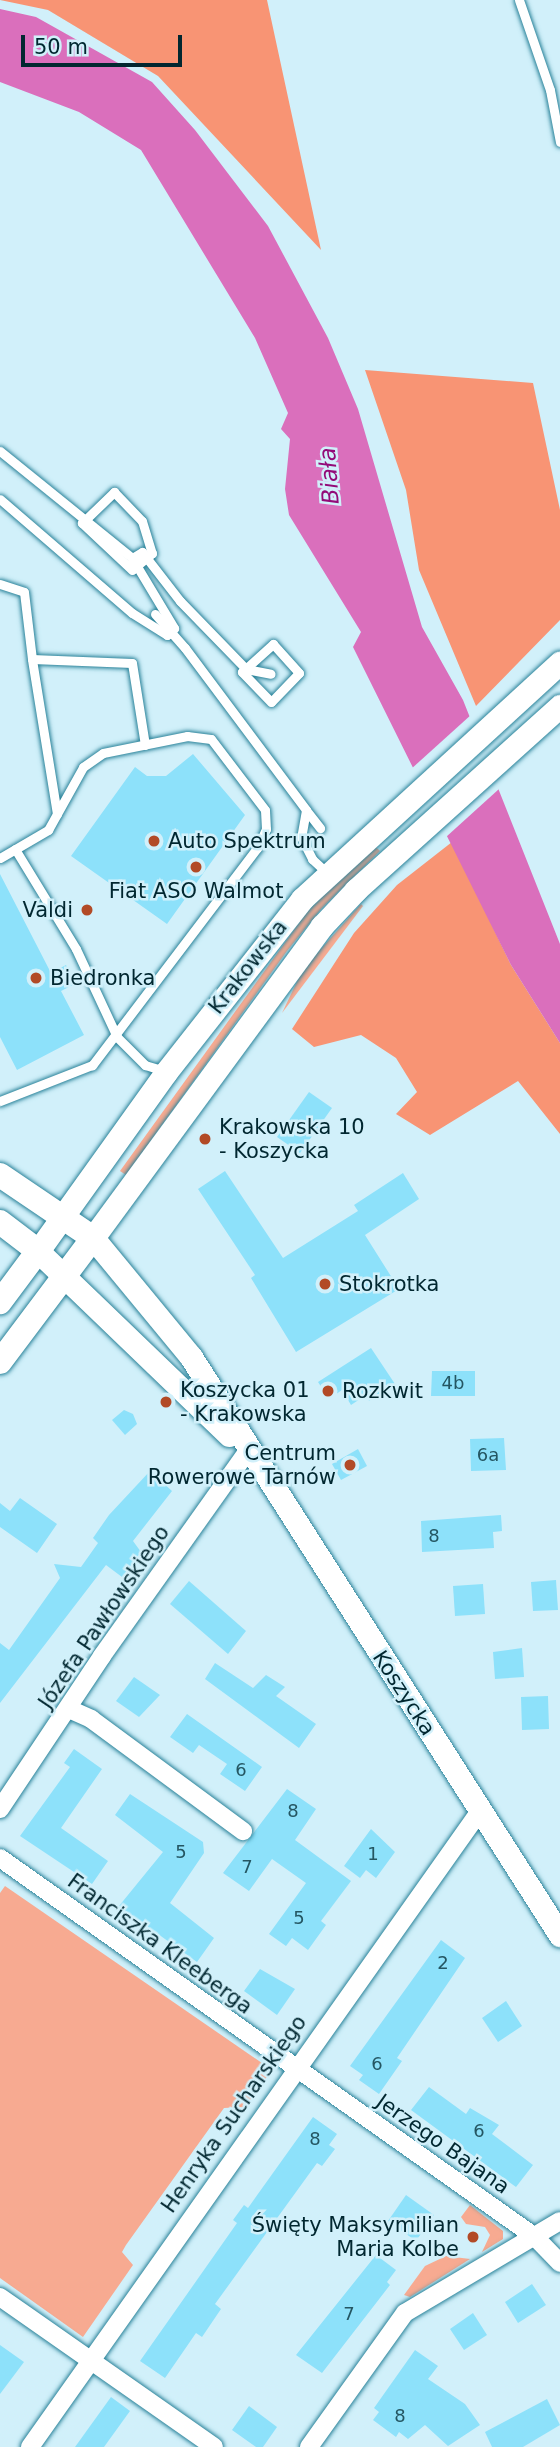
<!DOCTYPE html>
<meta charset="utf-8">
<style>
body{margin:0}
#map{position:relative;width:560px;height:2447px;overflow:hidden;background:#d1f0fa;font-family:"DejaVu Sans",sans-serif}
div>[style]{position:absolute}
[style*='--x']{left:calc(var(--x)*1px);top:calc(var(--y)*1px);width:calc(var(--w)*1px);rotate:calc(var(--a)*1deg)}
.green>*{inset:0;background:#f7aa91}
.forest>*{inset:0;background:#f89474}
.water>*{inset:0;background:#da6fbc}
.pier>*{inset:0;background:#d1f0fa}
.building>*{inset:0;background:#8de1fa}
.roads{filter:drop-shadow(0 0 2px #298299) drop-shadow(0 0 2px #298299)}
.service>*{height:9px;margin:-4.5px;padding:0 4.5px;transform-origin:4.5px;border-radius:4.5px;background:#fff}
.minor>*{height:18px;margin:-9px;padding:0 9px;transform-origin:9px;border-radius:9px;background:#fff}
.tertiary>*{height:23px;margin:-11.5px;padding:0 11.5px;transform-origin:11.5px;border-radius:11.5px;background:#fff}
.secondary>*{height:24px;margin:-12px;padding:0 12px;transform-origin:12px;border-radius:12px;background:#fff}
.dots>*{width:19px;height:19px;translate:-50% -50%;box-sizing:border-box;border:4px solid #d1f0fa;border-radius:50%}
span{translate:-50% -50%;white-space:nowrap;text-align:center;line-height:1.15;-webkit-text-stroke:5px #d1f0fa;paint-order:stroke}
.number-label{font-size:18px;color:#245662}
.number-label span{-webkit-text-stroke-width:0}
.poi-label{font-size:21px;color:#012730}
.left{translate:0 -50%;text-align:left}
.right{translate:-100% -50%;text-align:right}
.street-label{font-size:21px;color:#012730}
.water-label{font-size:23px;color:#930a78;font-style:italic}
.scale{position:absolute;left:21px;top:35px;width:161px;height:32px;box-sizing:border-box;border:4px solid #012730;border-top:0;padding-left:9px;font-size:21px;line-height:24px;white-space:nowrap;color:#012730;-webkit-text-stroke:5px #d1f0fa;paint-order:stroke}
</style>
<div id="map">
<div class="green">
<i style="clip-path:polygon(374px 845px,380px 851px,322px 908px,287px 951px,126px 1175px,120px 1171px,307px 912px)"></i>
<i style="clip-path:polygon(361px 904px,363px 906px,282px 1013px,303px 969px)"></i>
<i style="clip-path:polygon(5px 1886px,272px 2070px,245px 2107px,224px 2108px,126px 2245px,122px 2252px,133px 2265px,83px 2337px,0 2278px,0 1893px)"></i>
<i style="clip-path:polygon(470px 2205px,503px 2231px,503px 2239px,482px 2252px,490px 2235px,485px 2227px,466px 2224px,461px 2217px)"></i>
<i style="clip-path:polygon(446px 2256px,470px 2259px,410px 2297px,404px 2295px,425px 2266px)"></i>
</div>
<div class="forest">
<i style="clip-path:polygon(0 0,267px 0,321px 250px,158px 76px,48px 10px)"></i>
<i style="clip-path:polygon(365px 370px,533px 383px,560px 510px,560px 620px,476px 706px,419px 570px,406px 490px)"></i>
<i style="clip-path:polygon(452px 842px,511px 965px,560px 1043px,560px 1134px,518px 1081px,430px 1135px,396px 1114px,417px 1092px,396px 1058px,361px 1035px,314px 1047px,292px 1029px,354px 933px,397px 885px)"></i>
</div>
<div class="water">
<i style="clip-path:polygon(0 9px,36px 17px,152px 82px,195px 130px,268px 226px,328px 338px,358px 409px,422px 627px,463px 700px,560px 944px,560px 1043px,511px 965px,353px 647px,361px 632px,289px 515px,285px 489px,290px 439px,281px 429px,288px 413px,255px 338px,141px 150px,79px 112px,0 82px)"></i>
</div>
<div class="pier">
<i style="clip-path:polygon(472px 714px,499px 789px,446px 837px,410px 770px)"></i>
</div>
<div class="building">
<i style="clip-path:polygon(193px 754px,245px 815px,167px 924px,71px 856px,135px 767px,147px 776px,166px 776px)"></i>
<i style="clip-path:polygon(0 874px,51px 973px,66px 965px,75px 984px,61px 991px,84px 1035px,17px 1070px,0 1037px)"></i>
<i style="clip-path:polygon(309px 1092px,332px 1108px,300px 1153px,277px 1137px)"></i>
<i style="clip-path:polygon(225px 1171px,283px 1258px,358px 1211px,354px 1205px,403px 1173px,419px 1199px,365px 1235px,399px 1289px,296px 1352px,251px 1278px,255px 1275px,198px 1189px)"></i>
<i style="clip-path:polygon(371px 1348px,395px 1384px,369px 1401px,366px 1395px,351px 1405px,342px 1390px,329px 1399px,318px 1382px)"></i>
<i style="clip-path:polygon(432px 1371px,475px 1371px,475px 1396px,431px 1396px)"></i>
<i style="clip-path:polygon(124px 1410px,133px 1414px,137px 1424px,125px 1435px,112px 1420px)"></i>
<i style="clip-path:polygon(504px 1438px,506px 1470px,471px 1471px,470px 1439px)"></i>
<i style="clip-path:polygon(358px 1449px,367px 1466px,341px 1480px,332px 1464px)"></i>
<i style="clip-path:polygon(150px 1471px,172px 1491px,133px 1541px,141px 1552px,122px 1577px,106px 1565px,0 1703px,0 1643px,9px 1650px,60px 1578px,54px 1564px,81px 1567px,98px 1543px,93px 1538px,109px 1515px)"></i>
<i style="clip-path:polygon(20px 1498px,57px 1524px,37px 1553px,0 1527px,0 1503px,10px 1511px)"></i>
<i style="clip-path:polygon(501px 1515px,502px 1531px,493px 1532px,494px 1548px,422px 1552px,421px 1521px)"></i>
<i style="clip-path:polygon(556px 1580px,558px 1610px,533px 1611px,531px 1582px)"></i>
<i style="clip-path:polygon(189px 1581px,246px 1631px,228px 1654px,170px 1604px)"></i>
<i style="clip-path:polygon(483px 1584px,485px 1614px,455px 1616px,453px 1586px)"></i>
<i style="clip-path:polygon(522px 1648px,524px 1677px,495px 1679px,493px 1652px)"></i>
<i style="clip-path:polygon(215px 1663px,253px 1688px,266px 1675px,285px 1687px,276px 1696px,316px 1724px,299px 1748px,205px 1679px)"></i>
<i style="clip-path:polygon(134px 1677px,160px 1695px,139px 1717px,116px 1701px)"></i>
<i style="clip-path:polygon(548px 1696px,549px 1729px,522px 1730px,521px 1697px)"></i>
<i style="clip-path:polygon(187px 1714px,262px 1767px,245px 1791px,220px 1774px,227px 1764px,199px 1745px,193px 1753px,170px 1737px)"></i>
<i style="clip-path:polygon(74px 1749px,102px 1769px,61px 1828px,108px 1861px,92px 1884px,20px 1836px,70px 1767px,64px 1763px)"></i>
<i style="clip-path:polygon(287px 1789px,316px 1809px,295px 1840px,351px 1881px,321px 1921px,326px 1925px,308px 1950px,292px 1938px,286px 1946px,269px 1934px,306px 1883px,272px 1859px,249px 1891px,223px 1873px)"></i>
<i style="clip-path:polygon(130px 1794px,203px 1842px,204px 1853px,170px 1903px,214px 1938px,197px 1962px,119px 1906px,163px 1852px,115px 1815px)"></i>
<i style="clip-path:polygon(371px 1829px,395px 1852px,376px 1878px,366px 1870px,360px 1878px,344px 1866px)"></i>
<i style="clip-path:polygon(441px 1940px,465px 1958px,397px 2058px,402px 2061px,379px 2094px,359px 2080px,363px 2075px,350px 2066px)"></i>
<i style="clip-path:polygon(260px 1969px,295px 1989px,277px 2015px,244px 1991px)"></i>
<i style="clip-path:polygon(506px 2001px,522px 2026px,498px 2042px,482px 2018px)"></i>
<i style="clip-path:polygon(429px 2087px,466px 2114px,470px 2108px,499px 2125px,492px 2134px,533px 2165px,516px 2187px,411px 2110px)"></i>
<i style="clip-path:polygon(313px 2117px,337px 2134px,329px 2145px,335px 2149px,322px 2166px,317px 2163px,215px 2304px,221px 2309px,202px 2337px,196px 2333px,165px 2378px,140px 2361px,237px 2223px,233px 2220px,244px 2205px,248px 2208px)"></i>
<i style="clip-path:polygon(406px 2195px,434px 2215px,416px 2241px,388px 2221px)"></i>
<i style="clip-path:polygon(376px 2255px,396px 2270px,387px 2282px,390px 2285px,322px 2373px,296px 2355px)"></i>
<i style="clip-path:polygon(532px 2284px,546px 2305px,518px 2323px,505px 2302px)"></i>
<i style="clip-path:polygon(473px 2313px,487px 2335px,464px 2350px,450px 2329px)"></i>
<i style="clip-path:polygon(0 2345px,24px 2362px,0 2394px)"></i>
<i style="clip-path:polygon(415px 2350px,438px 2366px,428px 2379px,465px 2404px,480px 2425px,448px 2446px,425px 2425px,408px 2439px,399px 2432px,396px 2437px,373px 2420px,379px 2412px,374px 2408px)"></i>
<i style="clip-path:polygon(111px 2397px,130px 2411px,104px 2447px,75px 2447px)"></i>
<i style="clip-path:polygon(547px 2399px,560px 2425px,523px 2447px,492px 2447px,485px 2432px)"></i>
<i style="clip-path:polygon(249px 2406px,277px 2427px,263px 2447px,256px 2447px,232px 2430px)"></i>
</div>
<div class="roads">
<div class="service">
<i style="--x:519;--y:0;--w:95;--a:71"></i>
<i style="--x:550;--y:90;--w:53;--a:79.1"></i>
<i style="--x:0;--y:451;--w:170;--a:39"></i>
<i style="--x:132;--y:558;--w:82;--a:59"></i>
<i style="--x:174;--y:628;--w:10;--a:135"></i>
<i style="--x:167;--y:635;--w:41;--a:-147.8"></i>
<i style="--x:132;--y:613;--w:174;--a:-139.2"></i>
<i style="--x:114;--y:492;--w:40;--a:46"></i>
<i style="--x:142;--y:521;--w:34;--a:73"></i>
<i style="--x:152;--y:553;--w:26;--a:140"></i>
<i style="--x:132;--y:570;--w:69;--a:-136.8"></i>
<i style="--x:82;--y:523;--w:45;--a:-44.1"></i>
<i style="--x:132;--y:558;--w:12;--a:-31"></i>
<i style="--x:142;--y:552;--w:62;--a:52.2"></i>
<i style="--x:180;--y:601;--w:95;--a:45.9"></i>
<i style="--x:246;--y:669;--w:25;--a:11"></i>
<i style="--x:0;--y:584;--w:25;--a:18"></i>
<i style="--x:24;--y:592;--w:67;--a:83.2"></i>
<i style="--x:155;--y:614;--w:45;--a:48.6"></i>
<i style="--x:185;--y:648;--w:202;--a:53.2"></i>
<i style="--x:306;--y:810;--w:27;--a:100"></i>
<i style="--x:301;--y:837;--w:25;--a:63"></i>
<i style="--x:312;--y:859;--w:21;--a:43"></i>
<i style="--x:273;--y:644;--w:39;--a:48"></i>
<i style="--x:299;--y:673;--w:40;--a:134"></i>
<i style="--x:271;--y:702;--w:42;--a:-134"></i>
<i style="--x:242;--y:672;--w:42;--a:-42.1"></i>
<i style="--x:306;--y:810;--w:23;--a:52"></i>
<i style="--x:57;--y:814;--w:157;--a:-99.2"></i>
<i style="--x:32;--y:659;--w:100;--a:2.3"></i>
<i style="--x:132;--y:663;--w:83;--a:81"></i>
<i style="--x:15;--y:849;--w:117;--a:58.6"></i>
<i style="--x:76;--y:949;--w:97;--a:65"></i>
<i style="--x:117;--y:1037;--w:40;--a:45"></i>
<i style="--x:145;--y:1065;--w:21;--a:17"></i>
<i style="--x:0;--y:858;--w:56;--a:-30.3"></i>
<i style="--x:48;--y:830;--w:72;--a:-60.9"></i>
<i style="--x:83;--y:767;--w:24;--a:-35"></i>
<i style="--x:103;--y:753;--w:86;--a:-11.4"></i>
<i style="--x:187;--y:736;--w:24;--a:7"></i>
<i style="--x:211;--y:739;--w:89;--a:52.7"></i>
<i style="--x:265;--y:810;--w:19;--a:87"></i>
<i style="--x:266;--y:829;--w:21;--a:115"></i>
<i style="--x:257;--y:848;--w:273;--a:127.2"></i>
<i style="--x:92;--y:1065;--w:99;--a:158.6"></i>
</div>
<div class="minor">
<i style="--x:69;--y:1709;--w:24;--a:24"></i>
<i style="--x:91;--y:1719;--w:189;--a:36.4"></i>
<i style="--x:0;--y:1809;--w:184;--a:-56.3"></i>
<i style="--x:102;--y:1656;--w:250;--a:-54.6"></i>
<i style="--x:0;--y:1858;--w:656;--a:35.31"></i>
<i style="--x:535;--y:2237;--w:36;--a:46"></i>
<i style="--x:0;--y:2297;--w:261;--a:35"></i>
<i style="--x:30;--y:2447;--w:779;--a:-54.72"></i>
<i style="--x:309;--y:2447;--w:165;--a:-54.4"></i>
<i style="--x:405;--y:2313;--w:180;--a:-30.7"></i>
</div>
<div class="tertiary">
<i style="--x:560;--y:706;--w:275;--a:138"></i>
<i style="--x:356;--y:890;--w:50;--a:133.4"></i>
<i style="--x:322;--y:926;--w:387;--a:126.3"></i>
<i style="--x:93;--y:1238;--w:154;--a:50.5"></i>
<i style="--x:191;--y:1357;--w:686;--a:57.45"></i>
<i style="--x:229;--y:1435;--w:265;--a:-136.1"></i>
<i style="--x:38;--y:1251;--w:220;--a:-54.4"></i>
<i style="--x:166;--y:1072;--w:220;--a:-51.8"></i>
<i style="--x:302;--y:899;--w:350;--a:-42.5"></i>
</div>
<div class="secondary">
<i style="--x:0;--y:1175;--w:112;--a:34.1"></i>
<i style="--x:93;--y:1238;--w:155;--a:126.9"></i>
<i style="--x:0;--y:1222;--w:48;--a:37.3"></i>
<i style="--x:38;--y:1251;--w:64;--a:126.7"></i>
</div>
</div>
<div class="dots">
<i style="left:154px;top:841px;background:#b24a26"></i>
<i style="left:196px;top:867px;background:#b24a26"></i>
<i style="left:87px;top:910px;background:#b24a26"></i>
<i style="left:36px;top:978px;background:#b24a26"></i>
<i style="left:205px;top:1139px;background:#b24a26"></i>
<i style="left:325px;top:1284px;background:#b24a26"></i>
<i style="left:328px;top:1391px;background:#b24a26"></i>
<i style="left:166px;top:1402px;background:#b24a26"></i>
<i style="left:350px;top:1465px;background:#b24a26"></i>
<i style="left:473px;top:2237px;background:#b24a26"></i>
</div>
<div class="number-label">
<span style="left:453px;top:1383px">4b</span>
<span style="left:488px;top:1455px">6a</span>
<span style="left:434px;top:1536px">8</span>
<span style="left:241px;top:1770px">6</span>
<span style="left:293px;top:1811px">8</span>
<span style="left:181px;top:1852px">5</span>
<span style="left:373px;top:1854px">1</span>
<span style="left:247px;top:1867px">7</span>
<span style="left:299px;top:1918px">5</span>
<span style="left:443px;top:1963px">2</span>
<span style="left:377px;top:2064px">6</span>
<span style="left:479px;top:2131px">6</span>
<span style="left:315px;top:2139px">8</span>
<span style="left:349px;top:2314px">7</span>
<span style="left:400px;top:2416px">8</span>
</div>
<div class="poi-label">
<span class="left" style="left:168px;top:841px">Auto Spektrum</span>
<span style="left:196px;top:891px">Fiat ASO Walmot</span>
<span class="right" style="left:73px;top:910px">Valdi</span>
<span class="left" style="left:50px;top:978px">Biedronka</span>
<span class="left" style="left:219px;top:1139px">Krakowska 10<br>- Koszycka</span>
<span class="left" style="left:339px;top:1284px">Stokrotka</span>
<span class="left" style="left:180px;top:1402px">Koszycka 01<br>- Krakowska</span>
<span class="left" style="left:342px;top:1391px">Rozkwit</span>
<span class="right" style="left:336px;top:1465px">Centrum<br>Rowerowe Tarnów</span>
<span class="right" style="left:459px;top:2237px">Święty Maksymilian<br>Maria Kolbe</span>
</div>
<div class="street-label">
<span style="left:248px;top:967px;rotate:-52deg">Krakowska</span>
<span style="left:104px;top:1617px;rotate:-56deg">Józefa Pawłowskiego</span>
<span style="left:404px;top:1693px;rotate:57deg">Koszycka</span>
<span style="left:160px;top:1944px;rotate:36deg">Franciszka Kleeberga</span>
<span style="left:234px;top:2114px;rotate:-55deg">Henryka Sucharskiego</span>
<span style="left:443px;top:2144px;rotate:35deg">Jerzego Bajana</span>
</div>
<div class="water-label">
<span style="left:329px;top:476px;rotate:-94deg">Biała</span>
</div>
<div class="scale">50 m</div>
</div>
